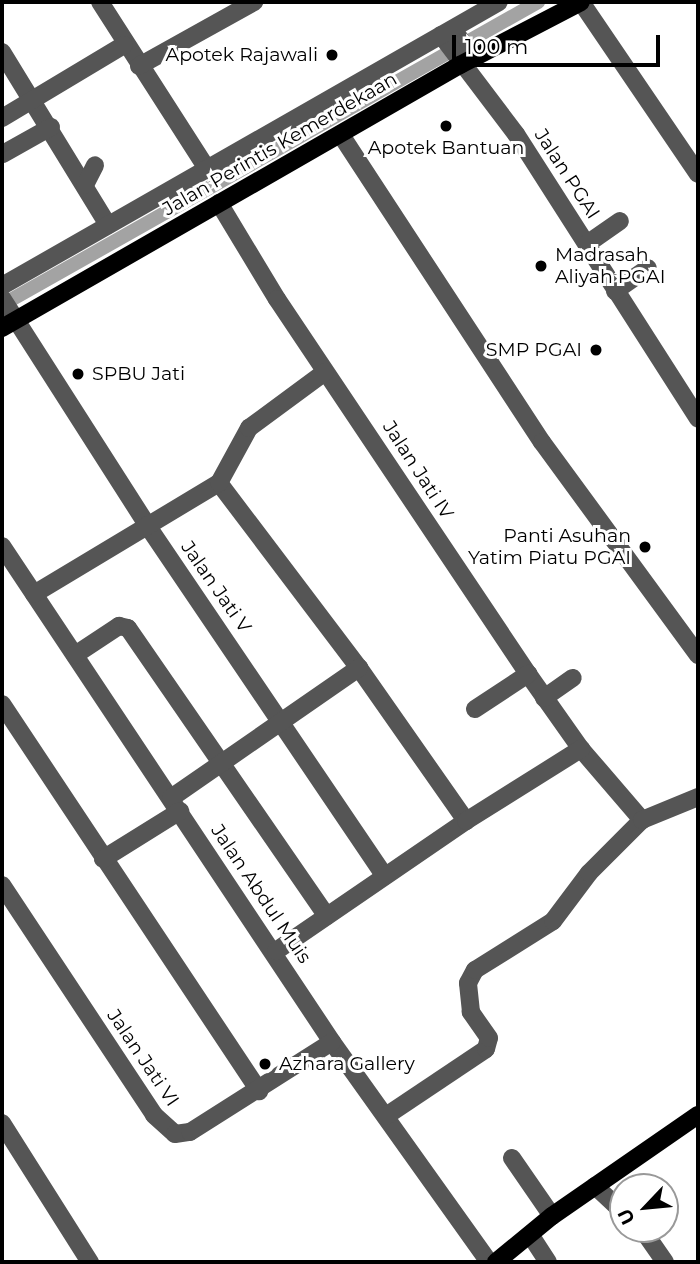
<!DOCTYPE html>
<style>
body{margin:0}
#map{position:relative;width:700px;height:1264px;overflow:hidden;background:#fff;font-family:Montserrat,sans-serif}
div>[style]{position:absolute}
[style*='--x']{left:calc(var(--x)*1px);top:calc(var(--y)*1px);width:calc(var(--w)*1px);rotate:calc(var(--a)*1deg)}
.canal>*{height:14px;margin:-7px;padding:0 7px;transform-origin:7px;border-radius:7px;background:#a3a3a3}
.minor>*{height:18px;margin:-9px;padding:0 9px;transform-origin:9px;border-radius:9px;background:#555}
.major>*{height:18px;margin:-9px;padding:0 9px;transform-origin:9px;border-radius:9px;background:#000}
.dots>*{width:19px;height:19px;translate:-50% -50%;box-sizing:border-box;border:4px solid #fff;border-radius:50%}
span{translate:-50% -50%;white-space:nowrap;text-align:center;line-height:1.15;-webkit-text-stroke:6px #fff;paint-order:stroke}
.poi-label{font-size:19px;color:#000}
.right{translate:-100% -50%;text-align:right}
.left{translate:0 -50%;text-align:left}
.street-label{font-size:19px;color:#000}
.frame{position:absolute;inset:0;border:4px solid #000;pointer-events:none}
.north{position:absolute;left:609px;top:1173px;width:70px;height:70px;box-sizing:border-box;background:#fff;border:2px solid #999;border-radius:50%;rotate:244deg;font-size:19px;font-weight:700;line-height:28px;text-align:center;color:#000}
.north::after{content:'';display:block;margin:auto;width:24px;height:32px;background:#000;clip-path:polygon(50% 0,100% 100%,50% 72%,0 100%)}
.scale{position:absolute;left:452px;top:35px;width:208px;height:32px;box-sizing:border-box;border:4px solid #000;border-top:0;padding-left:9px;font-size:21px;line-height:24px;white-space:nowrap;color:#000;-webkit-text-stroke:5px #fff;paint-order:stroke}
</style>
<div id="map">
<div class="canal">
<i style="--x:2;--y:305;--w:616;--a:-29.48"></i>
</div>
<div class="minor">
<i style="--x:100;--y:2;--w:200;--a:57.3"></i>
<i style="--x:581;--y:2;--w:208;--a:55.8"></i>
<i style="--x:453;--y:29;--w:35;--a:55"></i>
<i style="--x:441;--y:35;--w:124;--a:52.9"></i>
<i style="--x:516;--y:134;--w:338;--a:57.4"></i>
<i style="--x:2;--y:52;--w:203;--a:58.5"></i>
<i style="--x:139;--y:66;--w:132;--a:-29.1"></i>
<i style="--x:2;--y:118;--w:142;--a:-30.9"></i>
<i style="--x:341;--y:135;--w:367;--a:56.8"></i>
<i style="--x:542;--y:442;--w:264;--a:53.8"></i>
<i style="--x:3;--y:154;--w:55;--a:-29.4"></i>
<i style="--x:85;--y:185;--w:22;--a:-63"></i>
<i style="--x:219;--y:203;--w:112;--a:58.9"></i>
<i style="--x:277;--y:299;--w:451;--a:56.2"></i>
<i style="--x:528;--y:674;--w:92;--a:54.8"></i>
<i style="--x:581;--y:749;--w:94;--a:49.3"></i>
<i style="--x:587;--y:244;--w:40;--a:-34.9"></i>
<i style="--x:2;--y:286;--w:572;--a:-29.74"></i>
<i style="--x:615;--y:291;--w:40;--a:-34.9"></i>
<i style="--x:2;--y:298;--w:269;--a:57.4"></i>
<i style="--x:147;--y:525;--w:424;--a:55.9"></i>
<i style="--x:219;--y:483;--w:232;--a:52.9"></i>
<i style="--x:359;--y:668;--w:187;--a:55"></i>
<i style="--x:2;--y:546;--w:596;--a:56.36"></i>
<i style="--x:332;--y:1042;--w:270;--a:54.5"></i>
<i style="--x:34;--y:594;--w:216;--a:-31"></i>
<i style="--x:219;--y:483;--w:63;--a:-61.4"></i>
<i style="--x:249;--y:428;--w:94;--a:-36.4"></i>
<i style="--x:75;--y:655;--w:53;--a:-33.4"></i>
<i style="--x:119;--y:626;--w:9;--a:13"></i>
<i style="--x:128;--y:628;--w:350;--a:55.4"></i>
<i style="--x:544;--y:698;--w:35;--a:-35"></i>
<i style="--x:2;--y:704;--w:465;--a:56.4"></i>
<i style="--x:475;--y:709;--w:64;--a:-33.4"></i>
<i style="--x:171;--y:798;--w:229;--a:-34.7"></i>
<i style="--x:103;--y:859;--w:91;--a:-31.9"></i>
<i style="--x:2;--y:885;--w:276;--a:56.5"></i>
<i style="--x:154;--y:1115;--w:28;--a:42"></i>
<i style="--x:175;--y:1134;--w:15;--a:-8"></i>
<i style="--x:190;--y:1132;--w:168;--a:-32.4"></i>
<i style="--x:276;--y:951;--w:230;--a:-34.4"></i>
<i style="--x:466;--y:821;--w:136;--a:-32.1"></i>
<i style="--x:386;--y:1116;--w:120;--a:-33.8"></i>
<i style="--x:486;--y:1049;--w:11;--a:-75"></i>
<i style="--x:489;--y:1038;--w:32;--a:-125"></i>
<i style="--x:471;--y:1012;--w:29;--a:-96"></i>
<i style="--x:468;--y:983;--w:15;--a:-62"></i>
<i style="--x:475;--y:970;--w:92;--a:-32.1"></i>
<i style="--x:553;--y:921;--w:60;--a:-53.1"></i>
<i style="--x:589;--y:873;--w:75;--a:-45"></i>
<i style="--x:642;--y:820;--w:61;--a:-22.3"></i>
<i style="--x:2;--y:1123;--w:165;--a:57.7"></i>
<i style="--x:512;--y:1158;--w:70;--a:55.4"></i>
<i style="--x:595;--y:1186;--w:38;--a:43"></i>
<i style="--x:642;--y:1229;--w:40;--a:55.1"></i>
<i style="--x:531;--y:1236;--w:31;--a:57"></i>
</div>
<div class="major">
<i style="--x:2;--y:328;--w:528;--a:-29.87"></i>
<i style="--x:460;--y:65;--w:136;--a:-27.5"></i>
<i style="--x:496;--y:1262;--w:72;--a:-39.4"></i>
<i style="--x:552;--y:1216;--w:178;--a:-34.7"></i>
</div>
<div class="dots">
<i style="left:332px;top:55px;background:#000"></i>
<i style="left:446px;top:126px;background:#000"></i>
<i style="left:541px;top:266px;background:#000"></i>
<i style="left:596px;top:350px;background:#000"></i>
<i style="left:78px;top:374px;background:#000"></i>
<i style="left:645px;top:547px;background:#000"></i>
<i style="left:265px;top:1064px;background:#000"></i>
</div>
<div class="poi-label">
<span class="right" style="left:318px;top:55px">Apotek Rajawali</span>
<span style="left:446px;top:148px">Apotek Bantuan</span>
<span class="left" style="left:555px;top:266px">Madrasah<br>Aliyah PGAI</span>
<span class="right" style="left:582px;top:350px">SMP PGAI</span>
<span class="left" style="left:92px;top:374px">SPBU Jati</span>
<span class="right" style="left:631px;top:547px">Panti Asuhan<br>Yatim Piatu PGAI</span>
<span class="left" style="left:279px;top:1064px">Azhara Gallery</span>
</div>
<div class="street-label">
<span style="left:280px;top:144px;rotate:-30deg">Jalan Perintis Kemerdekaan</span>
<span style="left:567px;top:174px;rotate:57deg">Jalan PGAI</span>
<span style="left:418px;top:470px;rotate:57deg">Jalan Jati IV</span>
<span style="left:216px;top:587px;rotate:55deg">Jalan Jati V</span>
<span style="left:261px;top:894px;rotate:56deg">Jalan Abdul Muis</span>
<span style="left:143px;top:1058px;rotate:56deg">Jalan Jati VI</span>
</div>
<div class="frame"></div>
<div class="north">U</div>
<div class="scale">100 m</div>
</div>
